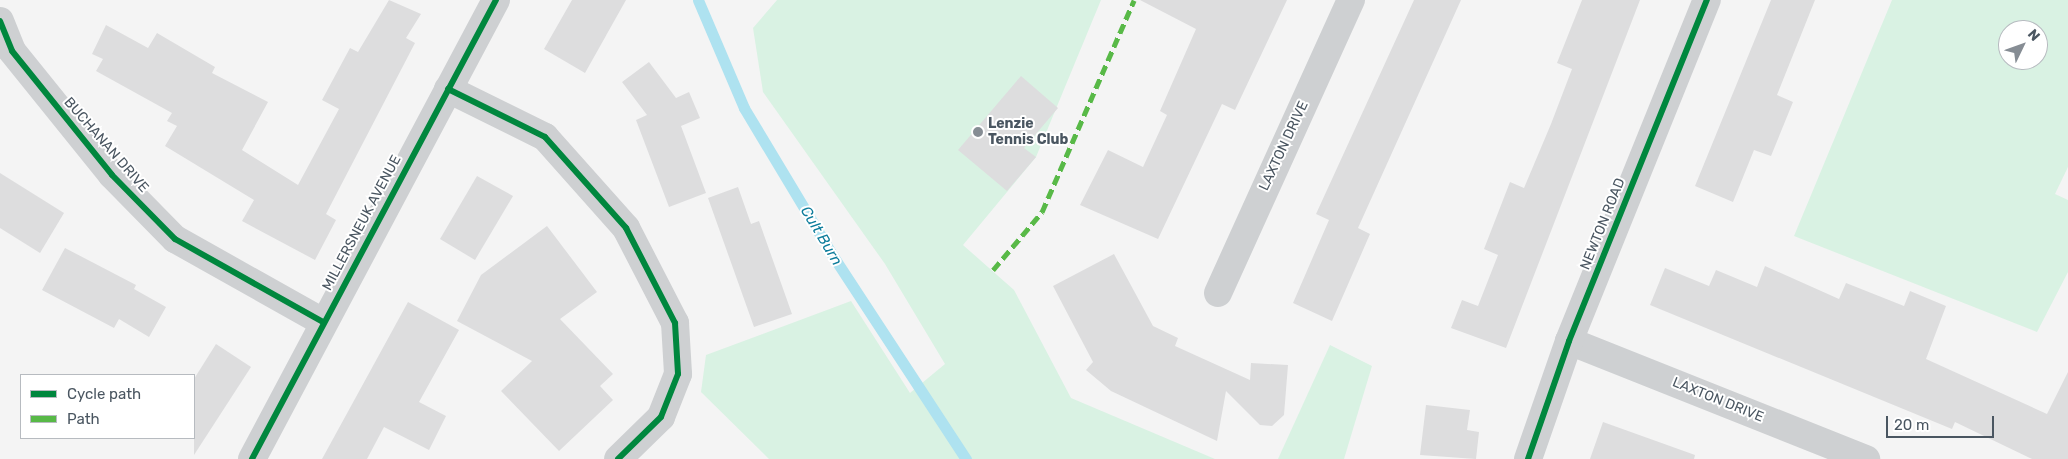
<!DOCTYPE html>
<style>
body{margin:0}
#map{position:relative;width:2068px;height:459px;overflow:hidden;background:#f4f4f4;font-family:Rubik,sans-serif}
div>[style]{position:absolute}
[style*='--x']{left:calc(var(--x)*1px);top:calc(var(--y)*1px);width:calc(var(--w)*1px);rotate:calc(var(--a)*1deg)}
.green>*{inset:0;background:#d9f2e3}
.stream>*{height:11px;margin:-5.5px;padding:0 5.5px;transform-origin:5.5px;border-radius:5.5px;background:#aee2f0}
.building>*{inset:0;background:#ddddde}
.minor>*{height:28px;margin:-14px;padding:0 14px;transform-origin:14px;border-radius:14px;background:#ced0d2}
.quiet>*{height:5px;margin-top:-2.5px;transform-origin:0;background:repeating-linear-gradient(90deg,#58b947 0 10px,transparent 0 15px)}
.cycleway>*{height:6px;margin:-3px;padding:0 3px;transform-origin:3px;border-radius:3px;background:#00873e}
.dots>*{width:14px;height:14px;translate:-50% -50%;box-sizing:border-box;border:2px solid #fff;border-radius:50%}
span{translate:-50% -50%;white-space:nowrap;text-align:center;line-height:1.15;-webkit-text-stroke:4px #fff;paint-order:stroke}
.poi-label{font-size:14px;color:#4a5661;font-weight:700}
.left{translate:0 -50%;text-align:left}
.street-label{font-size:14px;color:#4a5661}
.water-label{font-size:15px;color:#0c7c9b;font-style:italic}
.legend{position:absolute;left:20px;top:374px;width:175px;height:65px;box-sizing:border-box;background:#fff;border:1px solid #b7bbc0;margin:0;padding:6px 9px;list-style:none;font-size:15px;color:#4a5661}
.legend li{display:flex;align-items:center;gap:10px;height:25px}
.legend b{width:25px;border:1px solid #b7bbc0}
.north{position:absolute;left:1998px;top:20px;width:50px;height:50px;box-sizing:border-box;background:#fff;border:1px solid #b7bbc0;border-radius:50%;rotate:48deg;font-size:14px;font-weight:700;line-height:20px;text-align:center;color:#4a5661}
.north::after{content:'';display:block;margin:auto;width:18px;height:22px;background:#868d94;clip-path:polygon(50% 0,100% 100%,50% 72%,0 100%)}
.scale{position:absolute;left:1886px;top:416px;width:108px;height:22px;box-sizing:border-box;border:2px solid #4a5661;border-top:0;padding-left:6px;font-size:15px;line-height:18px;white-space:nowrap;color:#4a5661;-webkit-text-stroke:4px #fff;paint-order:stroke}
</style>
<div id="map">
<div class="green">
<i style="clip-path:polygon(777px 0,1101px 0,1036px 157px,963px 245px,1014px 290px,1071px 398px,1215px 459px,769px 459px,701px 392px,706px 355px,851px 301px,910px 393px,945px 364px,885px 264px,763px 92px,753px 28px)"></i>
<i style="clip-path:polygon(evenodd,1892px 0,2068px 0,2068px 167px,2055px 194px,2068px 200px,2068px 272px,2037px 332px,1794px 236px,1892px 0,2008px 30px,2038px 30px,2038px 60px,2008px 60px,2008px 30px)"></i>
<i style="clip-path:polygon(1330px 345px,1372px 366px,1344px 459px,1278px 459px)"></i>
</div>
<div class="stream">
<i style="--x:698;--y:0;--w:117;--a:66.9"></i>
<i style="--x:744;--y:108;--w:173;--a:59"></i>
<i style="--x:833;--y:256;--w:243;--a:56.8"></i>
</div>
<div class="building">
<i style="clip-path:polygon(389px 0,421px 14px,406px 38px,415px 43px,326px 214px,336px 220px,315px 260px,242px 221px,254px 200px,165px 146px,177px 126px,167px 121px,172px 113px,96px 71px,103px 59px,92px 54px,106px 25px,148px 48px,157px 33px,215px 67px,212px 73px,268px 102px,242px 150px,298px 185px,339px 109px,322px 100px,350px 48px,358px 52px)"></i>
<i style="clip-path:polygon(572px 0,626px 0,585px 73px,544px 49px)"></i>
<i style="clip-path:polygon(1140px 0,1287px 0,1235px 110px,1222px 104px,1158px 239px,1080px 205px,1108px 150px,1143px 167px,1167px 115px,1160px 111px,1196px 29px)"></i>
<i style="clip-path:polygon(1414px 0,1461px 0,1358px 228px,1370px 234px,1332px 321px,1293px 303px,1329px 220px,1316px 214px)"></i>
<i style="clip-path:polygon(1582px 0,1640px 0,1506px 348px,1451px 328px,1462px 300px,1478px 306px,1498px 255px,1484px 249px,1510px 182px,1524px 188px,1551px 124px,1572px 69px,1557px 63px)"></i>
<i style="clip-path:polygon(1771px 0,1815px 0,1777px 95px,1793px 102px,1771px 156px,1754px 150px,1733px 202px,1695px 186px)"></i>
<i style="clip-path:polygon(649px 62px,676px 98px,689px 92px,700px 118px,681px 126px,706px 193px,669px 207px,636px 120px,647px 115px,622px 82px)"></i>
<i style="clip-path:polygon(1021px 76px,1058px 108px,1024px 148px,1036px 157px,1007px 191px,958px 150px)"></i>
<i style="clip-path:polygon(0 173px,64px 213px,40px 253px,0 228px)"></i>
<i style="clip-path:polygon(477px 176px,513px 196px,475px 260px,440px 239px)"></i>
<i style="clip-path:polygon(738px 187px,751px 224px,759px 221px,792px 314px,754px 327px,708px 198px)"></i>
<i style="clip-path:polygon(547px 226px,597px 292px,560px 319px,613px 374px,600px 386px,613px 400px,559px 451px,501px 391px,532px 361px,457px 321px,481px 275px)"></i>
<i style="clip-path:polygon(65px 248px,136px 285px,134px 289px,166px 307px,149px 337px,119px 319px,114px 328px,42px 290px)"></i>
<i style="clip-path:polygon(1114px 254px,1153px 326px,1178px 338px,1175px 346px,1250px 380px,1251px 363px,1288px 365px,1284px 415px,1272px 426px,1260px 425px,1226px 391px,1217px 441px,1111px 391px,1086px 370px,1093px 362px,1053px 286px)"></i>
<i style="clip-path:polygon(1765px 266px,1839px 299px,1846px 283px,1904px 306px,1910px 291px,1946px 306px,1926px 359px,2047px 414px,2068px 372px,2068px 459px,2032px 459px,1955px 422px,1952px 429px,1650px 305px,1665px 268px,1709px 286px,1716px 270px,1757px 287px)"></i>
<i style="clip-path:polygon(408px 302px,459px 330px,419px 402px,446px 416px,429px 450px,384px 427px,367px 459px,322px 459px)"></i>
<i style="clip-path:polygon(216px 344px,251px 367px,194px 455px,194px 379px)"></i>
<i style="clip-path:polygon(1426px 405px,1470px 410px,1467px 430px,1479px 432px,1476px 459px,1420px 455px)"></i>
<i style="clip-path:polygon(1603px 422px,1695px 455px,1694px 459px,1590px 459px)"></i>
</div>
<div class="minor">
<i style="--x:0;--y:21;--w:32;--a:68"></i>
<i style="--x:12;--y:51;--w:159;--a:51.1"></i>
<i style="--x:112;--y:175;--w:90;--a:45.5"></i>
<i style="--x:175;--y:239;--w:170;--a:29.3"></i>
<i style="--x:448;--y:89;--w:108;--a:26.3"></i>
<i style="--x:545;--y:137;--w:122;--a:48.3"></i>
<i style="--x:626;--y:228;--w:107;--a:62.7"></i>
<i style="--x:675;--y:323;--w:51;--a:86.6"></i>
<i style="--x:678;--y:374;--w:46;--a:111.6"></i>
<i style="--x:661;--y:417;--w:60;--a:135.7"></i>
<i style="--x:1218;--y:293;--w:322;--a:-65.6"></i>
<i style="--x:1569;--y:341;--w:320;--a:21.7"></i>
<i style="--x:252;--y:459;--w:520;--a:-62.01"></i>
<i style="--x:1528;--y:459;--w:125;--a:-70.8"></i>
<i style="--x:1569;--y:341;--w:368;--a:-68"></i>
</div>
<div class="quiet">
<i style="--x:993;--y:270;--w:76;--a:-49.8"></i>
<i style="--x:1042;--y:212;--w:231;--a:-66.5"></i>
</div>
<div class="cycleway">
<i style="--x:0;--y:21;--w:32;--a:68"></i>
<i style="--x:12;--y:51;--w:159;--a:51.1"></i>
<i style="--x:112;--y:175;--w:90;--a:45.5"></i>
<i style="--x:175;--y:239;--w:170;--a:29.3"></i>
<i style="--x:448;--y:89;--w:108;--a:26.3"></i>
<i style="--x:545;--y:137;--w:122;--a:48.3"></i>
<i style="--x:626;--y:228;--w:107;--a:62.7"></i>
<i style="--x:675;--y:323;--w:51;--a:86.6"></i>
<i style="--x:678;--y:374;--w:46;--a:111.6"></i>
<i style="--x:661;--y:417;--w:60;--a:135.7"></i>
<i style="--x:252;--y:459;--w:520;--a:-62.01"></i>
<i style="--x:1528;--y:459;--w:125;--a:-70.8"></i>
<i style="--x:1569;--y:341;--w:368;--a:-68"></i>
</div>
<div class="dots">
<i style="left:978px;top:132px;background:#868d94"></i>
</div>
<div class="poi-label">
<span class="left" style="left:988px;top:132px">Lenzie<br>Tennis Club</span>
</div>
<div class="street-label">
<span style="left:106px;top:145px;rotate:49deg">BUCHANAN DRIVE</span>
<span style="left:1284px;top:146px;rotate:-65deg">LAXTON DRIVE</span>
<span style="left:362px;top:223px;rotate:-62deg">MILLERSNEUK AVENUE</span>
<span style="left:1603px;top:224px;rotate:-68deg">NEWTON ROAD</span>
<span style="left:1718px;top:400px;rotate:22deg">LAXTON DRIVE</span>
</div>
<div class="water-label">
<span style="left:821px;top:236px;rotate:59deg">Cult Burn</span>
</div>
<ul class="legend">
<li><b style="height:6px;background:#00873e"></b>Cycle path</li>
<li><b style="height:6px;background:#58b947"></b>Path</li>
</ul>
<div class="north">N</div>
<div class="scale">20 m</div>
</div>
